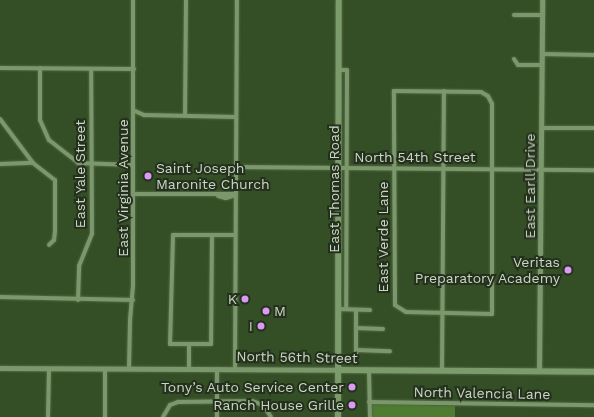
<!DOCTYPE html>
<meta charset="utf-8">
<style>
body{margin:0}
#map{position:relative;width:594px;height:417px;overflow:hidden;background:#344e25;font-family:"Work Sans",sans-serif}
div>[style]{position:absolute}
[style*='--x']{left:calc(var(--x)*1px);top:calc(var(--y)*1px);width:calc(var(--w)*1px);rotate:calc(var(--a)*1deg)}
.green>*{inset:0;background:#4e7c31}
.roads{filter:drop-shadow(0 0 1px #526744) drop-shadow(0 0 1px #526744)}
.minor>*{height:4px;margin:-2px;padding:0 2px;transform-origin:2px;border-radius:2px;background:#7b986c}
.tertiary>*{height:4.5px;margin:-2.25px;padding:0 2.25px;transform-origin:2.25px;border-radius:2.25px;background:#7b986c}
.secondary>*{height:5.5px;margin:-2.75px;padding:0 2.75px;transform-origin:2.75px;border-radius:2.75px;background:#7b9b6a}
.dots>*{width:11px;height:11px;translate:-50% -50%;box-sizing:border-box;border:2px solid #24301d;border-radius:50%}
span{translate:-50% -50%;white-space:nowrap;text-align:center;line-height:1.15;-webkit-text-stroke:4px #24301d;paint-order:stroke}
.street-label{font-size:14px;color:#c7d7c0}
.poi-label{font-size:14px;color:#c7d7c0}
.left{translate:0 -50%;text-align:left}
.right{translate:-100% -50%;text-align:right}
</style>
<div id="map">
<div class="green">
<i style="clip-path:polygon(371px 404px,455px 406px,455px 417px,372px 417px)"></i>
</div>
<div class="roads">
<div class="minor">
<i style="--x:514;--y:15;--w:28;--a:0"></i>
<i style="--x:542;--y:54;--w:52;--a:1.1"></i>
<i style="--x:514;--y:59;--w:7;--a:56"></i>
<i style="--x:518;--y:65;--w:24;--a:0"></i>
<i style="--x:0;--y:68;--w:134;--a:0.4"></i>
<i style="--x:40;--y:68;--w:52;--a:90"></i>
<i style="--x:40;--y:120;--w:22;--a:66"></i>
<i style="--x:49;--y:140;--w:37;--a:38"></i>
<i style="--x:78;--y:163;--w:55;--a:2.1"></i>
<i style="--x:339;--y:70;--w:8;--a:0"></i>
<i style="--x:347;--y:70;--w:239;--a:90.2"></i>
<i style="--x:394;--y:91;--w:87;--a:0.7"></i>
<i style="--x:481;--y:92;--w:8;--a:30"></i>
<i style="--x:488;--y:96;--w:9;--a:63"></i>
<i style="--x:492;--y:104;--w:210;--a:90"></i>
<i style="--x:492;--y:314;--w:86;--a:-178.7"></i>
<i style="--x:406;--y:312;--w:13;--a:-148"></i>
<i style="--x:395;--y:305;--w:214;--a:-90.3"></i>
<i style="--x:135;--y:111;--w:10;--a:24"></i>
<i style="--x:144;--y:115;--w:92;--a:1.2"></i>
<i style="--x:185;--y:116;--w:116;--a:-89.5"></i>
<i style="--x:0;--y:119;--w:55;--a:53.1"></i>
<i style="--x:33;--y:163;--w:28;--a:38"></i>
<i style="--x:55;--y:180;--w:51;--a:90"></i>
<i style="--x:55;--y:231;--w:9;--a:96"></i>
<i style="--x:54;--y:240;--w:7;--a:135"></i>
<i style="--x:542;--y:128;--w:52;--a:0"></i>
<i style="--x:0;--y:164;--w:33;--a:-2"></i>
<i style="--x:236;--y:167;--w:358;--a:0.5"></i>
<i style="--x:133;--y:194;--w:103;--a:0"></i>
<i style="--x:218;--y:196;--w:8;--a:14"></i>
<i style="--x:226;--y:198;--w:10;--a:-17"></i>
<i style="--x:212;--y:235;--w:109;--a:90.5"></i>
<i style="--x:211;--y:344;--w:41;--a:180"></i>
<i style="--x:170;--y:344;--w:109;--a:-88.4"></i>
<i style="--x:173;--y:235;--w:62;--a:0"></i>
<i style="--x:0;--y:297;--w:133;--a:1.3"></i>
<i style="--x:78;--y:300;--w:34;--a:-88"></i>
<i style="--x:79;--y:266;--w:35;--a:-68"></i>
<i style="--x:92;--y:233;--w:164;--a:-90.3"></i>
<i style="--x:338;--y:309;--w:32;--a:2"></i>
<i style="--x:356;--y:310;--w:50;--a:90"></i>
<i style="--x:356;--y:328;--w:27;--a:2"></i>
<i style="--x:189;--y:345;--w:24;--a:90"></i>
<i style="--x:356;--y:350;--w:34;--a:2"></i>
<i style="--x:235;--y:368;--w:368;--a:-89.7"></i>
<i style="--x:129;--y:369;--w:49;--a:-88.8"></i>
<i style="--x:130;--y:320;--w:33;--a:-85"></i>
<i style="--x:133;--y:287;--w:287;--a:-90"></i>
<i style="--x:217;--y:369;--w:48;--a:90"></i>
<i style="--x:369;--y:370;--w:47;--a:88.8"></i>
<i style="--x:442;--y:370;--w:279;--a:-89.6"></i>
<i style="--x:369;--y:402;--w:225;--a:0.8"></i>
<i style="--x:48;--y:417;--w:48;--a:-88.8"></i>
<i style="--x:105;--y:417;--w:48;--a:-90"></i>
<i style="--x:163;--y:417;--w:14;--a:-60"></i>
<i style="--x:170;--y:405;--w:9;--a:-21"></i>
<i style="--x:178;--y:402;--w:74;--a:-0.8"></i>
<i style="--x:252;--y:401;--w:12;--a:20"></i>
<i style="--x:263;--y:405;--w:14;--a:56"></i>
</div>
<div class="tertiary">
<i style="--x:0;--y:368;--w:338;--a:0.3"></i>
<i style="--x:539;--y:371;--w:371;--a:-89.5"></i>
</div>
<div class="secondary">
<i style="--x:338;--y:370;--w:256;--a:0.4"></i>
<i style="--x:338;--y:417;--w:417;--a:-89.9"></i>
</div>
</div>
<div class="dots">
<i style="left:148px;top:176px;background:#da9af6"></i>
<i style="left:568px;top:270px;background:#da9af6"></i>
<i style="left:245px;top:299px;background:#da9af6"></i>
<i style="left:266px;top:311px;background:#da9af6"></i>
<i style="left:261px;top:326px;background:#da9af6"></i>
<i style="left:352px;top:387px;background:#da9af6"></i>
<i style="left:352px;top:405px;background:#da9af6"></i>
</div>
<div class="street-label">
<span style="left:415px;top:157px">North 54th Street</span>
<span style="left:80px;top:174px;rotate:-90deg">East Yale Street</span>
<span style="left:530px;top:186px;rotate:-90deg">East Earll Drive</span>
<span style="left:123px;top:188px;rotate:-90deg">East Virginia Avenue</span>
<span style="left:334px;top:189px;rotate:-90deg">East Thomas Road</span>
<span style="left:383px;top:237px;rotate:-90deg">East Verde Lane</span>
<span style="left:297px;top:357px;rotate:1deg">North 56th Street</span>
<span style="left:482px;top:393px;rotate:1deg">North Valencia Lane</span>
</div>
<div class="poi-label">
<span class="left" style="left:156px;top:176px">Saint Joseph<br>Maronite Church</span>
<span class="right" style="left:560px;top:270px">Veritas<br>Preparatory Academy</span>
<span class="right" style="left:237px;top:299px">K</span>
<span class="left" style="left:274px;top:311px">M</span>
<span class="right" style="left:253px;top:326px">I</span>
<span class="right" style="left:344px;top:387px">Tony’s Auto Service Center</span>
<span class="right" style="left:344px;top:405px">Ranch House Grille</span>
</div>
</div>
